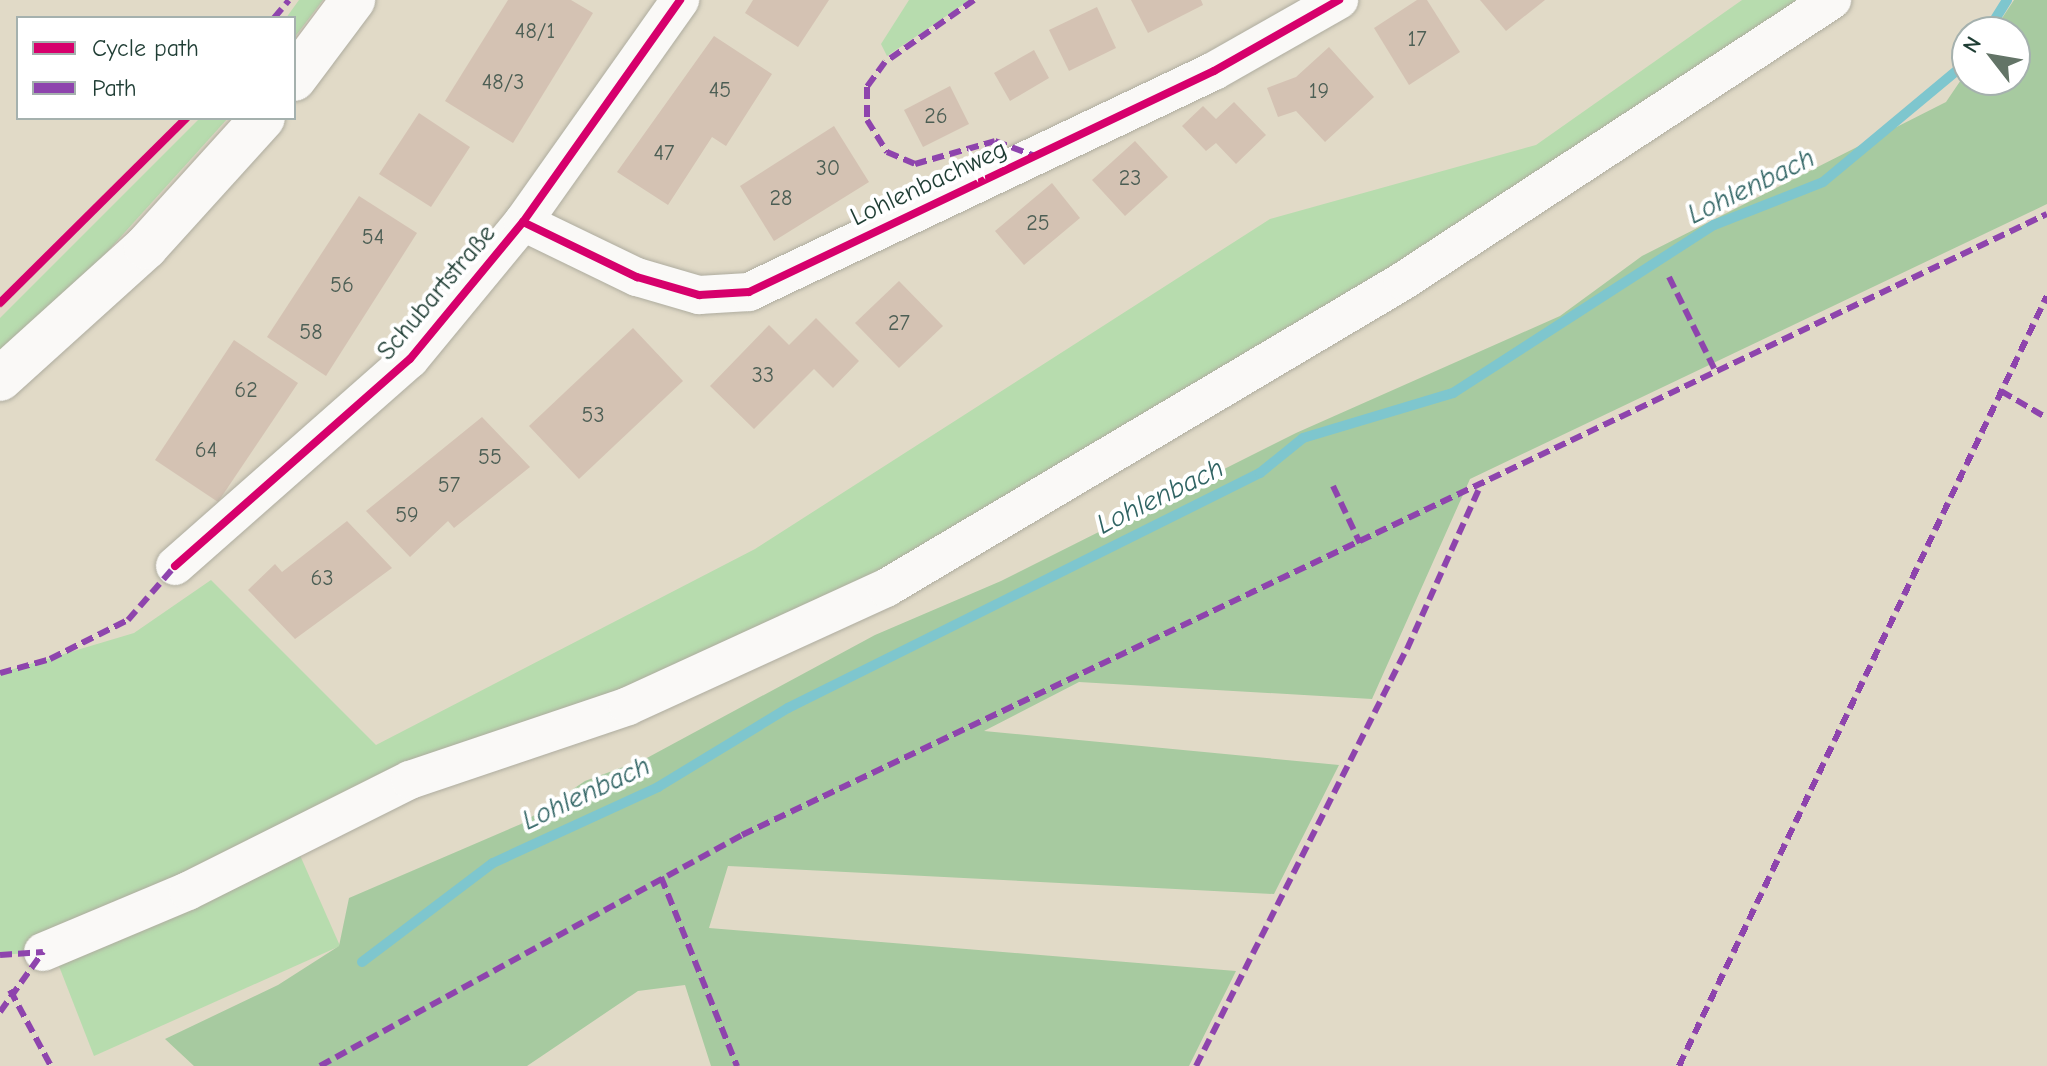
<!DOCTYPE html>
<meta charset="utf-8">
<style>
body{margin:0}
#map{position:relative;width:2047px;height:1066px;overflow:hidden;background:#e1dac7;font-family:"Comic Neue",sans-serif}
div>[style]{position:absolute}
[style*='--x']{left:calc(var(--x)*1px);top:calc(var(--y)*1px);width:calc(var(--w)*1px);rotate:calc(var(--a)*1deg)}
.green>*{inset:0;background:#b7dcae}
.forest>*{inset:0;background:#a7caa0}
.stream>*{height:10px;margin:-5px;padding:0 5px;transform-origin:5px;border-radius:5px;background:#7ec6ce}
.building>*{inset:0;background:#d4c2b3}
.roads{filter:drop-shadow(0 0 2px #aeac9f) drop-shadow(0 0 2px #aeac9f)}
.minor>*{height:38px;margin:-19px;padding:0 19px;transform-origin:19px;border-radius:19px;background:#faf9f7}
.major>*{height:44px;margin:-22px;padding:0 22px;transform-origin:22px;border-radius:22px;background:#faf9f7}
.quiet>*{height:6px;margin-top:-3px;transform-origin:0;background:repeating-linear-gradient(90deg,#8e44ad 0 12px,transparent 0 18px)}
.cycleway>*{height:8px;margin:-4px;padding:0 4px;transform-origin:4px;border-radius:4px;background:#d6006c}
span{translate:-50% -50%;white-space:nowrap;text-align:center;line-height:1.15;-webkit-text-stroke:8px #fff;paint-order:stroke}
.number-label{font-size:22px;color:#4c5e54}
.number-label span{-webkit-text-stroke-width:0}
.street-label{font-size:26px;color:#1f3d34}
.water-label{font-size:28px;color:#2f6363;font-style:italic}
.legend{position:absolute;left:16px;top:16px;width:280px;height:104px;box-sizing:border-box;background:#fff;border:2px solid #a5b1ae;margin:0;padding:10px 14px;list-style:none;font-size:24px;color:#1f3d34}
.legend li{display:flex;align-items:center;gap:16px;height:40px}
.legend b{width:40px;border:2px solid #a5b1ae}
.north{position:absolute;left:1951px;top:16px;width:80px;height:80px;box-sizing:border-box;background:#fff;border:2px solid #a5b1ae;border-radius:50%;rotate:301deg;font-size:22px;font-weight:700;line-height:32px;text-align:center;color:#1f3d34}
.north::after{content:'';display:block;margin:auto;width:28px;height:36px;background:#637467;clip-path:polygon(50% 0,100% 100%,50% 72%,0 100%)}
</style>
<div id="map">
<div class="green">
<i style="clip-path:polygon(299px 0,323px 0,294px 38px,294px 18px,286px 18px)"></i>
<i style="clip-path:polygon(909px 0,970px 0,887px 56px,881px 44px)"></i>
<i style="clip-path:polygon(1742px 0,1832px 0,1041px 500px,43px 952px,0 955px,0 673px,134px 633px,211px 580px,376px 745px,755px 549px,1270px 219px,1536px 145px)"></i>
<i style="clip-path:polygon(200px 118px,228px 118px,89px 272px,0 350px,0 318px)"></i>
<i style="clip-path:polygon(299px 853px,340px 946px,94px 1056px,57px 961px)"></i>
</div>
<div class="forest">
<i style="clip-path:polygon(2014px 0,2047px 0,2047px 204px,1470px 479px,1372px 699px,1079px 682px,984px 731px,1339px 765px,1274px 894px,728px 866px,709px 928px,1236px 971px,1189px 1066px,711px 1066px,685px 985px,638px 991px,527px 1066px,194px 1066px,165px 1039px,278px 985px,339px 946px,349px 898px,521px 824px,585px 781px,645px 759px,875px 635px,1001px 581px,1296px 433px,1560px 316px,1642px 256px,1946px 102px,1967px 71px,1967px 80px,2015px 80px,2015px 32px,1993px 32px)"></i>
</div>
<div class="stream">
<i style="--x:1987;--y:32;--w:38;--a:-58"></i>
<i style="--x:362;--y:962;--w:164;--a:-37.1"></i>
<i style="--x:493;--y:863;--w:182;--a:-24.7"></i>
<i style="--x:658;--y:787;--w:152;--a:-31.3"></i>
<i style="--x:788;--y:708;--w:527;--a:-26.47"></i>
<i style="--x:1260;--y:473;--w:55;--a:-39.1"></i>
<i style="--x:1303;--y:438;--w:157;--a:-16.7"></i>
<i style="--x:1453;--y:393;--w:310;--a:-32.8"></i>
<i style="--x:1714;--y:225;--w:117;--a:-21.5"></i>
<i style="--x:1823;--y:182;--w:187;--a:-39.8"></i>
</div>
<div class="building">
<i style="clip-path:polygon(508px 0,571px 0,593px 13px,513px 143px,445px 101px)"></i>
<i style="clip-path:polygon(753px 0,829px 0,798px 47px,745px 13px)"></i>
<i style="clip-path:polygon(1131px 0,1201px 0,1203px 5px,1148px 33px)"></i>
<i style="clip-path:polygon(1417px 0,1427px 0,1460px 52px,1409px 85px,1374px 28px)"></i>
<i style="clip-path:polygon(1480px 0,1545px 0,1506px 31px)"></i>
<i style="clip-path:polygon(1097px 7px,1116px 48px,1069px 71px,1049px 30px)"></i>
<i style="clip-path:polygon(714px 36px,772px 74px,726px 146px,712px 137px,668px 205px,617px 172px)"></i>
<i style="clip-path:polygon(1329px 47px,1374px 97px,1325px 142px,1296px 111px,1278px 117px,1267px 88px,1296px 77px)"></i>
<i style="clip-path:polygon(1034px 50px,1049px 78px,1010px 101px,994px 73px)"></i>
<i style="clip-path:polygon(950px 86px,969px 124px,923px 147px,904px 110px)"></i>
<i style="clip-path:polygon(1234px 102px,1266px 135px,1236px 164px,1216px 143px,1206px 151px,1182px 126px,1203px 106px,1216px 119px)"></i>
<i style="clip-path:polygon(419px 113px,470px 147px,431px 207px,379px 174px)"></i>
<i style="clip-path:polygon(834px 126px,869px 182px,774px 241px,740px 186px)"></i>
<i style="clip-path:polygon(1135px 141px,1168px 177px,1125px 216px,1092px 180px)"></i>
<i style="clip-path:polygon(1052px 183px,1080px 218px,1024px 265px,995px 231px)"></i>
<i style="clip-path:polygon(359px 196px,417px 233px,326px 376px,267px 337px)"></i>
<i style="clip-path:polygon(899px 281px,943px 326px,899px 368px,855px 323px)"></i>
<i style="clip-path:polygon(816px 318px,859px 361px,833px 388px,814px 369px,754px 429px,710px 386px,769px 325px,789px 345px)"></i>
<i style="clip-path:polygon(633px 328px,683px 381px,579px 479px,529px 426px)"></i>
<i style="clip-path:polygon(234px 340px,298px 383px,218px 502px,155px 460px)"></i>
<i style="clip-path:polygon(482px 417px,530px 467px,454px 528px,448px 521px,410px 557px,366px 511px)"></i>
<i style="clip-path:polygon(347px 521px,392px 568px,295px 639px,248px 590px,275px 564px,282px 572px)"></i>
</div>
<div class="roads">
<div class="minor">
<i style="--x:523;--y:222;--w:127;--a:25.8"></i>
<i style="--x:637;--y:277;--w:65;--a:16.2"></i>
<i style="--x:699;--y:295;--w:50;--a:-3.4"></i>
<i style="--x:749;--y:292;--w:515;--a:-25.42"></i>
<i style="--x:1214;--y:71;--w:144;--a:-29.6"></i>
<i style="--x:175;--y:566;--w:313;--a:-41.4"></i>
<i style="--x:410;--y:359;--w:178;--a:-50.5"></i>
<i style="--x:523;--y:222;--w:272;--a:-54.7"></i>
<i style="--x:43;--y:952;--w:157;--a:-22.8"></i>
<i style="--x:188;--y:891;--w:248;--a:-26.6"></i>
<i style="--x:410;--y:780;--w:230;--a:-18.7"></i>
<i style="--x:628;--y:706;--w:284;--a:-24.6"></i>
<i style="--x:886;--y:588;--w:601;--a:-30.7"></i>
<i style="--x:1403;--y:281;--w:513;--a:-33.23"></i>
</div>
<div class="major">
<i style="--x:294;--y:79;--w:99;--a:-53.2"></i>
<i style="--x:0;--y:379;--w:197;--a:-42.1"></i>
<i style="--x:146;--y:247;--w:174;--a:-47.8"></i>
</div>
</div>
<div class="quiet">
<i style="--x:974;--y:0;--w:108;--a:145.1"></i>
<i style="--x:885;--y:62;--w:31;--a:126"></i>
<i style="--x:867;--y:87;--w:33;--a:90"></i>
<i style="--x:867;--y:120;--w:38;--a:58"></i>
<i style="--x:887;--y:152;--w:30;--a:23"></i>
<i style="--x:915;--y:164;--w:83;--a:-16"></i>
<i style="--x:995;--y:141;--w:43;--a:20.6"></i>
<i style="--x:274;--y:18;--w:23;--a:-50"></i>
<i style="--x:1669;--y:277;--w:108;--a:63.7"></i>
<i style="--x:2001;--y:391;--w:53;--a:30.4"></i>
<i style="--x:1333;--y:486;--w:63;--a:64.7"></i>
<i style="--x:0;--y:673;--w:52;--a:-15.6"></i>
<i style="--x:50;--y:659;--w:87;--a:-26.6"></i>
<i style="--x:128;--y:620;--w:72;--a:-49"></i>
<i style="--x:661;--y:877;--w:204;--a:68.1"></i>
<i style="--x:0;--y:955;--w:43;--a:-4"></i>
<i style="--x:10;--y:990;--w:86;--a:61.7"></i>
<i style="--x:0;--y:1012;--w:74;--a:-54.4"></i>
<i style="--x:320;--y:1066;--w:481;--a:-28.7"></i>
<i style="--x:742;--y:835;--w:1445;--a:-25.45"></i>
<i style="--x:1196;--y:1066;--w:467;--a:-63.2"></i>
<i style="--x:1407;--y:649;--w:181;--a:-65.8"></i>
<i style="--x:1679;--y:1066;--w:853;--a:-64.46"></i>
</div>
<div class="cycleway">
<i style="--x:523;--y:222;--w:127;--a:25.8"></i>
<i style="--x:637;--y:277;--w:65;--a:16.2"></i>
<i style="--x:699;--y:295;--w:50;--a:-3.4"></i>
<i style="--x:749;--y:292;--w:515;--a:-25.42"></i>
<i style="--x:1214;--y:71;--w:144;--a:-29.6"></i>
<i style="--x:0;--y:303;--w:262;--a:-44.8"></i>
<i style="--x:175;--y:566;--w:313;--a:-41.4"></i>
<i style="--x:410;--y:359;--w:178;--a:-50.5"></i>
<i style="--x:523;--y:222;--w:272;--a:-54.7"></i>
</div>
<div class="number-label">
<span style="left:535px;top:32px">48/1</span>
<span style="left:1417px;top:40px">17</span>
<span style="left:503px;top:83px">48/3</span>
<span style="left:720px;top:91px">45</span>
<span style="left:1319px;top:92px">19</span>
<span style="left:936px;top:117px">26</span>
<span style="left:664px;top:154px">47</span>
<span style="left:828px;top:169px">30</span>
<span style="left:1130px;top:179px">23</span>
<span style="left:781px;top:199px">28</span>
<span style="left:1038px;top:224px">25</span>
<span style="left:373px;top:238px">54</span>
<span style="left:342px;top:286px">56</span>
<span style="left:899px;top:324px">27</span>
<span style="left:311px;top:333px">58</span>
<span style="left:763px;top:376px">33</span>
<span style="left:246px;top:391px">62</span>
<span style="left:593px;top:416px">53</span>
<span style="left:206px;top:451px">64</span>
<span style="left:490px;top:458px">55</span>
<span style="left:449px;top:486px">57</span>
<span style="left:407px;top:516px">59</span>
<span style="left:322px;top:579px">63</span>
</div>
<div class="street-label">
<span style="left:929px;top:184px;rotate:-25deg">Lohlenbachweg</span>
<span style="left:437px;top:293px;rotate:-50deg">Schubartstraße</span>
</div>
<div class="water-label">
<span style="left:1751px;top:186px;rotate:-26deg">Lohlenbach</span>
<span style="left:1160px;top:496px;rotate:-26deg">Lohlenbach</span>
<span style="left:586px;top:793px;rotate:-25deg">Lohlenbach</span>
</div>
<ul class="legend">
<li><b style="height:10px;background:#d6006c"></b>Cycle path</li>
<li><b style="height:10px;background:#8e44ad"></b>Path</li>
</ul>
<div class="north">N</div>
</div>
